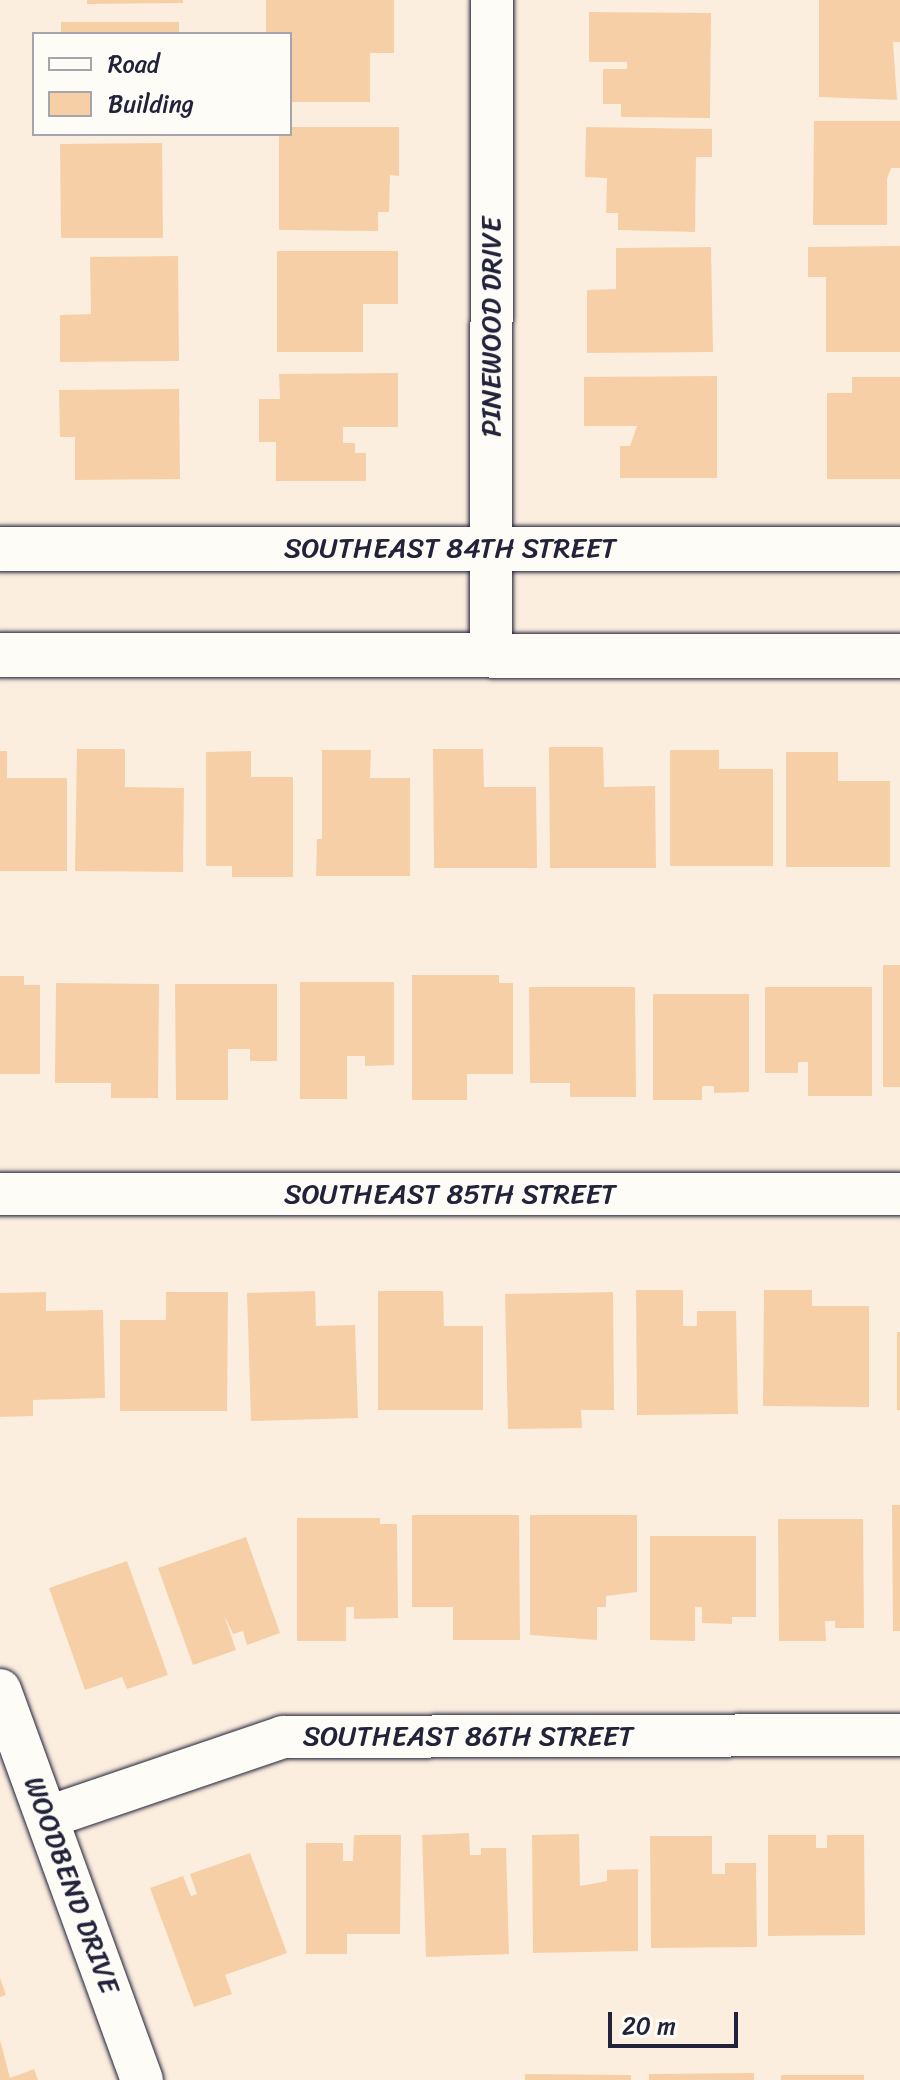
<!DOCTYPE html>
<style>
body{margin:0}
#map{position:relative;width:900px;height:2080px;overflow:hidden;background:#fbeedf;font-family:Sriracha,sans-serif}
div>[style]{position:absolute}
[style*='--x']{left:calc(var(--x)*1px);top:calc(var(--y)*1px);width:calc(var(--w)*1px);rotate:calc(var(--a)*1deg)}
.building>*{inset:0;background:#f7cfa7}
.roads{filter:drop-shadow(0 0 2px #22223b) drop-shadow(0 0 2px #22223b)}
.minor>*{height:42px;margin:-21px;padding:0 21px;transform-origin:21px;border-radius:21px;background:#fdfcf7}
.tertiary>*{height:44px;margin:-22px;padding:0 22px;transform-origin:22px;border-radius:22px;background:#fdfcf7}
span{translate:-50% -50%;white-space:nowrap;text-align:center;line-height:1.15;-webkit-text-stroke:7px #fdfcf7;paint-order:stroke}
.street-label{font-size:28px;color:#22223b}
.legend{position:absolute;left:32px;top:32px;width:260px;height:104px;box-sizing:border-box;background:#fdfcf7;border:2px solid #a5a5ac;margin:0;padding:10px 14px;list-style:none;font-size:24px;color:#22223b}
.legend li{display:flex;align-items:center;gap:16px;height:40px}
.legend b{width:40px;border:2px solid #a5a5ac}
.scale{position:absolute;left:608px;top:2012px;width:130px;height:36px;box-sizing:border-box;border:4px solid #22223b;border-top:0;padding-left:10px;font-size:24px;line-height:28px;white-space:nowrap;color:#22223b;-webkit-text-stroke:6px #fdfcf7;paint-order:stroke}
</style>
<div id="map">
<div class="building">
<i style="clip-path:polygon(87px 0,183px 0,183px 3px,87px 4px)"></i>
<i style="clip-path:polygon(266px 0,394px 0,394px 53px,370px 53px,370px 102px,290px 102px,290px 34px,266px 34px)"></i>
<i style="clip-path:polygon(819px 0,900px 0,900px 42px,893px 42px,897px 100px,819px 97px)"></i>
<i style="clip-path:polygon(589px 12px,711px 13px,710px 118px,621px 117px,621px 104px,603px 104px,603px 69px,627px 69px,627px 62px,589px 62px)"></i>
<i style="clip-path:polygon(61px 22px,179px 22px,179px 34px,61px 34px)"></i>
<i style="clip-path:polygon(814px 121px,900px 121px,900px 168px,891px 168px,887px 179px,887px 225px,813px 225px)"></i>
<i style="clip-path:polygon(290px 127px,399px 127px,399px 176px,390px 175px,389px 212px,378px 212px,378px 231px,279px 230px,279px 134px,290px 134px)"></i>
<i style="clip-path:polygon(586px 127px,712px 129px,712px 157px,696px 157px,695px 232px,618px 230px,618px 213px,606px 213px,607px 178px,585px 177px)"></i>
<i style="clip-path:polygon(162px 143px,163px 238px,61px 238px,60px 144px)"></i>
<i style="clip-path:polygon(900px 246px,900px 352px,826px 352px,826px 277px,808px 277px,808px 247px)"></i>
<i style="clip-path:polygon(711px 247px,713px 352px,587px 353px,587px 290px,616px 289px,616px 248px)"></i>
<i style="clip-path:polygon(277px 251px,398px 251px,398px 304px,363px 304px,363px 352px,277px 352px)"></i>
<i style="clip-path:polygon(178px 256px,179px 361px,60px 362px,60px 315px,91px 314px,90px 257px)"></i>
<i style="clip-path:polygon(398px 373px,398px 427px,343px 427px,343px 443px,355px 443px,355px 453px,366px 453px,366px 481px,276px 481px,276px 442px,259px 442px,259px 399px,280px 399px,279px 374px)"></i>
<i style="clip-path:polygon(717px 376px,717px 478px,620px 478px,620px 446px,630px 446px,637px 426px,584px 426px,584px 377px)"></i>
<i style="clip-path:polygon(852px 377px,900px 377px,900px 479px,827px 479px,827px 393px,852px 393px)"></i>
<i style="clip-path:polygon(179px 389px,180px 479px,75px 480px,75px 437px,60px 437px,59px 390px)"></i>
<i style="clip-path:polygon(549px 747px,603px 747px,604px 787px,655px 786px,656px 868px,550px 868px)"></i>
<i style="clip-path:polygon(77px 749px,125px 749px,125px 787px,184px 788px,183px 872px,75px 871px)"></i>
<i style="clip-path:polygon(433px 749px,483px 749px,484px 787px,536px 787px,537px 868px,434px 868px)"></i>
<i style="clip-path:polygon(322px 750px,371px 750px,370px 778px,410px 778px,410px 876px,316px 876px,317px 839px,322px 839px)"></i>
<i style="clip-path:polygon(670px 750px,719px 750px,719px 769px,773px 769px,773px 866px,670px 866px)"></i>
<i style="clip-path:polygon(0 751px,7px 751px,7px 778px,67px 778px,67px 871px,0 871px)"></i>
<i style="clip-path:polygon(251px 751px,251px 777px,293px 777px,293px 877px,232px 877px,232px 866px,206px 866px,206px 752px)"></i>
<i style="clip-path:polygon(786px 752px,838px 752px,838px 781px,890px 781px,890px 867px,786px 867px)"></i>
<i style="clip-path:polygon(883px 965px,900px 965px,900px 1087px,883px 1087px)"></i>
<i style="clip-path:polygon(412px 975px,499px 975px,499px 983px,513px 983px,513px 1074px,467px 1074px,467px 1100px,412px 1100px)"></i>
<i style="clip-path:polygon(0 976px,24px 976px,24px 985px,40px 985px,40px 1074px,0 1074px)"></i>
<i style="clip-path:polygon(300px 982px,394px 982px,394px 1065px,365px 1066px,365px 1056px,347px 1056px,347px 1099px,300px 1099px)"></i>
<i style="clip-path:polygon(56px 983px,159px 984px,158px 1098px,111px 1098px,111px 1083px,55px 1083px)"></i>
<i style="clip-path:polygon(175px 984px,277px 984px,277px 1061px,250px 1061px,250px 1049px,228px 1049px,228px 1100px,176px 1100px)"></i>
<i style="clip-path:polygon(529px 987px,635px 987px,636px 1097px,570px 1097px,570px 1083px,530px 1083px)"></i>
<i style="clip-path:polygon(765px 987px,872px 987px,872px 1096px,808px 1096px,808px 1062px,798px 1062px,798px 1073px,765px 1073px)"></i>
<i style="clip-path:polygon(653px 994px,749px 994px,749px 1092px,714px 1093px,714px 1086px,702px 1086px,702px 1100px,653px 1100px)"></i>
<i style="clip-path:polygon(636px 1290px,683px 1290px,683px 1326px,697px 1326px,697px 1311px,736px 1311px,738px 1414px,637px 1415px)"></i>
<i style="clip-path:polygon(764px 1290px,812px 1290px,812px 1306px,869px 1306px,869px 1407px,763px 1406px)"></i>
<i style="clip-path:polygon(315px 1291px,316px 1326px,355px 1325px,358px 1418px,251px 1421px,247px 1293px)"></i>
<i style="clip-path:polygon(378px 1291px,443px 1291px,444px 1326px,483px 1326px,483px 1410px,378px 1410px)"></i>
<i style="clip-path:polygon(46px 1292px,46px 1311px,103px 1310px,105px 1398px,33px 1400px,33px 1416px,0 1417px,0 1293px)"></i>
<i style="clip-path:polygon(166px 1292px,228px 1292px,227px 1411px,120px 1411px,120px 1320px,166px 1320px)"></i>
<i style="clip-path:polygon(613px 1292px,614px 1410px,581px 1410px,582px 1428px,508px 1429px,505px 1294px)"></i>
<i style="clip-path:polygon(897px 1332px,900px 1332px,900px 1410px,897px 1410px)"></i>
<i style="clip-path:polygon(892px 1505px,900px 1505px,900px 1631px,893px 1631px)"></i>
<i style="clip-path:polygon(412px 1515px,519px 1515px,520px 1640px,453px 1640px,453px 1607px,412px 1607px)"></i>
<i style="clip-path:polygon(530px 1515px,637px 1515px,637px 1592px,606px 1596px,606px 1607px,597px 1607px,597px 1640px,530px 1635px)"></i>
<i style="clip-path:polygon(297px 1518px,380px 1518px,380px 1524px,397px 1524px,398px 1618px,354px 1619px,354px 1607px,346px 1607px,346px 1641px,297px 1641px)"></i>
<i style="clip-path:polygon(778px 1519px,863px 1519px,864px 1628px,835px 1628px,835px 1621px,825px 1621px,826px 1641px,779px 1641px)"></i>
<i style="clip-path:polygon(650px 1536px,756px 1536px,756px 1617px,732px 1617px,732px 1624px,702px 1623px,702px 1607px,695px 1607px,695px 1641px,650px 1640px)"></i>
<i style="clip-path:polygon(246px 1537px,280px 1633px,247px 1645px,243px 1631px,233px 1634px,224px 1615px,236px 1650px,193px 1665px,158px 1568px)"></i>
<i style="clip-path:polygon(127px 1561px,168px 1675px,127px 1689px,122px 1677px,85px 1690px,49px 1588px)"></i>
<i style="clip-path:polygon(469px 1833px,470px 1855px,481px 1855px,481px 1848px,506px 1848px,509px 1954px,426px 1957px,422px 1835px)"></i>
<i style="clip-path:polygon(579px 1834px,580px 1886px,607px 1881px,607px 1870px,638px 1869px,638px 1951px,533px 1953px,532px 1835px)"></i>
<i style="clip-path:polygon(354px 1835px,401px 1835px,400px 1934px,347px 1934px,347px 1954px,306px 1954px,306px 1843px,343px 1843px,343px 1861px,353px 1861px)"></i>
<i style="clip-path:polygon(768px 1835px,816px 1835px,816px 1848px,827px 1848px,827px 1835px,864px 1835px,865px 1935px,768px 1936px)"></i>
<i style="clip-path:polygon(650px 1836px,712px 1836px,712px 1874px,725px 1874px,725px 1863px,756px 1863px,757px 1947px,651px 1948px)"></i>
<i style="clip-path:polygon(250px 1853px,287px 1953px,225px 1975px,232px 1994px,194px 2007px,150px 1888px,183px 1876px,191px 1896px,197px 1894px,190px 1874px)"></i>
<i style="clip-path:polygon(0 1978px,6px 1995px,0 1997px)"></i>
<i style="clip-path:polygon(0 2040px,10px 2078px,34px 2069px,38px 2080px,0 2080px)"></i>
<i style="clip-path:polygon(754px 2073px,754px 2080px,649px 2080px,649px 2074px)"></i>
<i style="clip-path:polygon(525px 2074px,631px 2075px,631px 2080px,525px 2080px)"></i>
<i style="clip-path:polygon(781px 2075px,864px 2075px,864px 2080px,781px 2080px)"></i>
</div>
<div class="roads">
<div class="minor">
<i style="--x:491;--y:654;--w:654;--a:-89.91"></i>
<i style="--x:0;--y:1194;--w:900;--a:0"></i>
<i style="--x:0;--y:1690;--w:415;--a:70"></i>
<i style="--x:48;--y:1817;--w:248;--a:-18.8"></i>
<i style="--x:283;--y:1737;--w:617;--a:-0.19"></i>
</div>
<div class="tertiary">
<i style="--x:0;--y:549;--w:900;--a:0"></i>
<i style="--x:0;--y:655;--w:900;--a:0.06"></i>
</div>
</div>
<div class="street-label">
<span style="left:491px;top:327px;rotate:-90deg">PINEWOOD DRIVE</span>
<span style="left:450px;top:548px">SOUTHEAST 84TH STREET</span>
<span style="left:450px;top:1194px">SOUTHEAST 85TH STREET</span>
<span style="left:468px;top:1736px">SOUTHEAST 86TH STREET</span>
<span style="left:72px;top:1885px;rotate:70deg">WOODBEND DRIVE</span>
</div>
<ul class="legend">
<li><b style="height:10px;background:#fdfcf7"></b>Road</li>
<li><b style="height:22px;background:#f7cfa7"></b>Building</li>
</ul>
<div class="scale">20 m</div>
</div>
